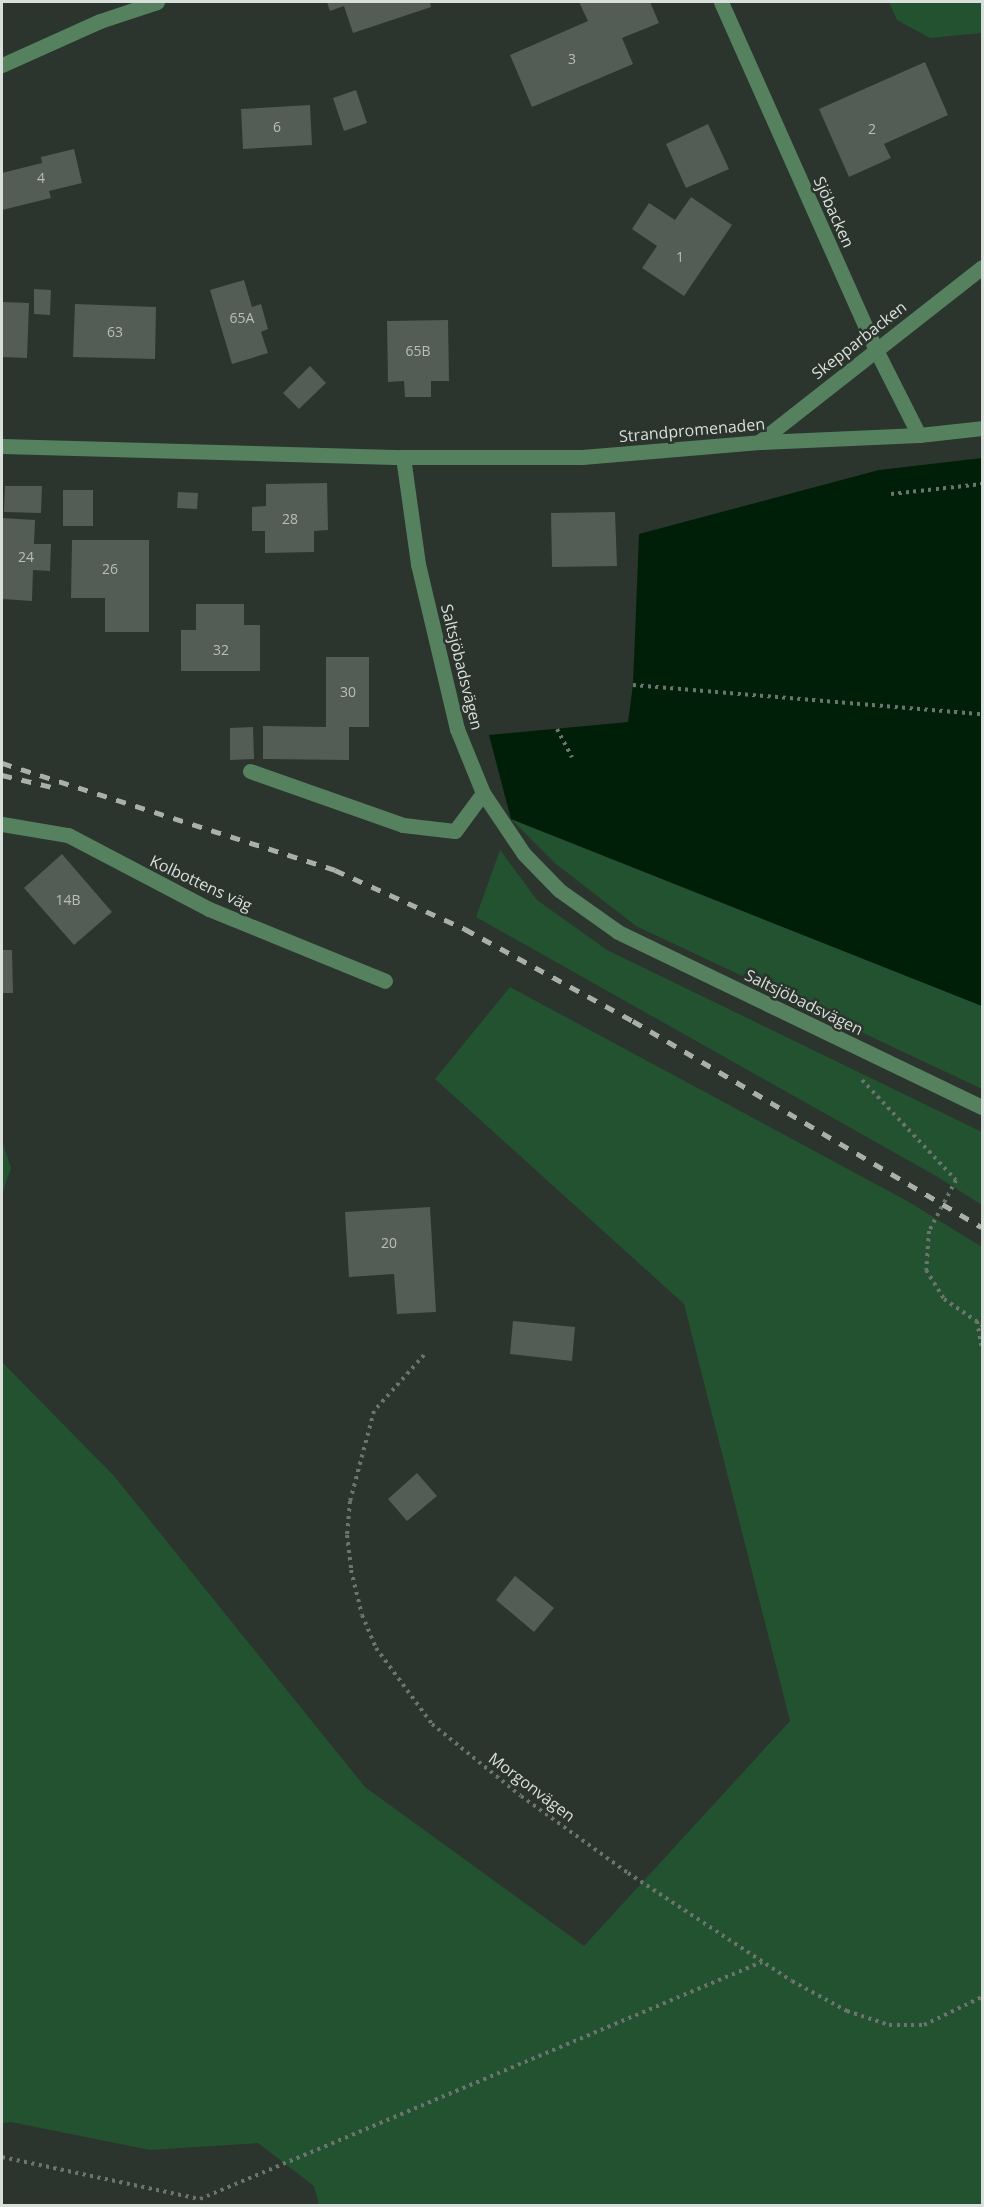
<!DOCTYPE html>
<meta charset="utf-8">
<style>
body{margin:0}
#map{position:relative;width:984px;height:2207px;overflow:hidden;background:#2b342d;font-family:"Open Sans",sans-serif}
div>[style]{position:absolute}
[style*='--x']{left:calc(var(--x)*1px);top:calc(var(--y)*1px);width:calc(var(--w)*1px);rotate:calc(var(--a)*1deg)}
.green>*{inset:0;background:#235230}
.water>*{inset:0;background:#001f08}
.building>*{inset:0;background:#535d55}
.path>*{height:4px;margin-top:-2px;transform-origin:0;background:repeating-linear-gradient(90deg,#6c746e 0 3px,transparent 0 7.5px)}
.minor>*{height:15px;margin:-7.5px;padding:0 7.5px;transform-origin:7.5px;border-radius:7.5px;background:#55815f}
.rail>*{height:4.5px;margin-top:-2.25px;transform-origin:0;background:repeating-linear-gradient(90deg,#a9b0aa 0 10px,transparent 0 20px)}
span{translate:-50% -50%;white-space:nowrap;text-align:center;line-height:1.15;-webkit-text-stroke:5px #2b342d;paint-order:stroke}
.number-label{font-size:14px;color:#b8beb9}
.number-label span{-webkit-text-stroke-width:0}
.street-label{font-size:16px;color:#d9dfda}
.frame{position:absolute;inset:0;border:3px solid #d9dfda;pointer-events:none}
</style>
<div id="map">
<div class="green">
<i style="clip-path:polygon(889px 2px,982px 2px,982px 33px,930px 38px,897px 20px)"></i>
<i style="clip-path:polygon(511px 819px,982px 1006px,982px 1089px,636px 926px,556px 864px)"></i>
<i style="clip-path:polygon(500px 850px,537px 900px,607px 950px,982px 1132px,982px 1205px,936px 1176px,476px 917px)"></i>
<i style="clip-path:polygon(510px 987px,909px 1202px,982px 1247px,982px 2205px,319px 2205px,314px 2186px,258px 2143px,150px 2150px,11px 2122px,2px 2123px,2px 1362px,114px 1476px,365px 1787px,584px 1946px,790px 1721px,684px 1304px,435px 1079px)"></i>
<i style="clip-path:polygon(2px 1141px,11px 1168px,2px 1194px)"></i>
</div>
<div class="water">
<i style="clip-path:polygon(982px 458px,982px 1006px,511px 819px,489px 735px,628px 722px,633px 685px,639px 534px,879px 470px)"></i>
</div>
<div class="building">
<i style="clip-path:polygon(327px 2px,430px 2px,431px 7px,353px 33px,344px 6px,330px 11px)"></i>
<i style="clip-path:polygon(579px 2px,650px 2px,659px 23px,622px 38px,633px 64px,532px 107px,510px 55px,588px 21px)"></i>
<i style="clip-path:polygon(925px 62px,948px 115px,884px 144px,891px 158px,849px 177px,819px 109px)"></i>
<i style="clip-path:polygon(356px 90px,367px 123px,344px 131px,333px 98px)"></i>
<i style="clip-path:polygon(310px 105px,312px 145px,243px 149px,241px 109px)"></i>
<i style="clip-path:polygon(708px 124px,729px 169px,686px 188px,666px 144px)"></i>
<i style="clip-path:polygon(74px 149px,82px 183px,49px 191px,51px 198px,2px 210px,2px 173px,42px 163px,41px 157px)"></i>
<i style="clip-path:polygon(691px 197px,732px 225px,684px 296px,642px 268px,657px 246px,632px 229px,649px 203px,675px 220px)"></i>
<i style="clip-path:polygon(244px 280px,252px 307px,261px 304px,268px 329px,261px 332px,268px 353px,232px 364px,210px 290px)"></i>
<i style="clip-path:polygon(34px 289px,51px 290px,50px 315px,34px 314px)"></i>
<i style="clip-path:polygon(2px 302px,29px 303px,27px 358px,2px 357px)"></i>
<i style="clip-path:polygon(75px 304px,156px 307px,155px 359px,73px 357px)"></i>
<i style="clip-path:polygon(448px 320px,449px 381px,431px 381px,431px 397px,405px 397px,404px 381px,388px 382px,387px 321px)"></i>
<i style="clip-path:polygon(310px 366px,326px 383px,299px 409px,283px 393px)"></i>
<i style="clip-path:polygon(327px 483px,328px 530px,314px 531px,314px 552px,265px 553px,265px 531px,252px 531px,252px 507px,266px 506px,266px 484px)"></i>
<i style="clip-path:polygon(5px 486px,42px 486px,41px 513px,4px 512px)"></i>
<i style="clip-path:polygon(63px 490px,93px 490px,93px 526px,63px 526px)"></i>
<i style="clip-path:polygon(178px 492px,198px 493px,197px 509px,177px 508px)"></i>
<i style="clip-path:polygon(615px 512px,617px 566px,552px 567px,551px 513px)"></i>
<i style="clip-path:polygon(2px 518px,35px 520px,34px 544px,51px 544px,50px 571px,33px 570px,32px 601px,2px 599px)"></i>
<i style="clip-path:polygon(72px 540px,149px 540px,149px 632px,105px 632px,105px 598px,71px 598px)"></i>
<i style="clip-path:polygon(196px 604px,244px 604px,244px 625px,260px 625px,260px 671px,181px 671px,181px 630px,196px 630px)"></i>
<i style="clip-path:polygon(326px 657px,369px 657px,369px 727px,349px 727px,349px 760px,263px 759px,263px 726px,326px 727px)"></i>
<i style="clip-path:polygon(253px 727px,254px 759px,230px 760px,230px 728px)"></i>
<i style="clip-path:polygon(62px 854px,112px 912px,74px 945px,24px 888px)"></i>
<i style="clip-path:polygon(2px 950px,12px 950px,13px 993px,2px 993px)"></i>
<i style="clip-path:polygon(430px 1207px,436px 1312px,397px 1314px,394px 1274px,349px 1277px,345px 1212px)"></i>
<i style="clip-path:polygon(513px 1321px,575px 1327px,572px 1361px,510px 1354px)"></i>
<i style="clip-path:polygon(417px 1473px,437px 1496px,407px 1521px,388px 1499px)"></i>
<i style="clip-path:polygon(515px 1576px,554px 1608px,534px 1632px,496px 1600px)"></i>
</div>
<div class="path">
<i style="--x:891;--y:494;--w:92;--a:-6.3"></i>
<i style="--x:633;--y:685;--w:350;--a:4.8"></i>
<i style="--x:557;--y:729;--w:32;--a:62"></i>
<i style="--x:862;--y:1080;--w:137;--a:46.8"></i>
<i style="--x:956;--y:1180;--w:58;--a:117.9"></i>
<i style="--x:929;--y:1231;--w:39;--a:94"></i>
<i style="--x:926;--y:1270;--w:34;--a:58"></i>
<i style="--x:944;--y:1299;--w:46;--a:34.4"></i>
<i style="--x:977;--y:1321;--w:28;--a:80"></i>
<i style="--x:424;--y:1355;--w:75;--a:131.8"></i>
<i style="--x:374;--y:1411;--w:93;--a:104.9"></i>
<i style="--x:350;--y:1501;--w:34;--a:95"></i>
<i style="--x:347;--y:1535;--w:35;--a:83"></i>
<i style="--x:351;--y:1570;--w:46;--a:76.3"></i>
<i style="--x:362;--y:1615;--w:36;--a:67"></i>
<i style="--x:376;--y:1648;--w:94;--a:53.6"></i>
<i style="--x:432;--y:1724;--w:114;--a:39"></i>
<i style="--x:521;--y:1796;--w:132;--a:35.7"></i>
<i style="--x:628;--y:1873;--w:196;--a:33.4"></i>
<i style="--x:792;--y:1981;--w:63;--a:28.6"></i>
<i style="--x:847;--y:2011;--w:44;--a:18.4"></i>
<i style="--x:889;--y:2025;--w:35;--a:0"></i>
<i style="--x:924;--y:2025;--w:64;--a:-25.8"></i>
<i style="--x:2;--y:2157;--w:202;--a:12"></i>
<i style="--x:200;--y:2199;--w:610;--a:-22.87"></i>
</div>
<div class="minor">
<i style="--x:721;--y:2;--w:381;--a:66"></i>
<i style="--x:876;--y:350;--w:95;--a:63.2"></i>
<i style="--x:2;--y:65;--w:107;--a:-24.2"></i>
<i style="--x:100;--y:21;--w:60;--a:-18.4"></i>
<i style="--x:759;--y:442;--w:283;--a:-38.1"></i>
<i style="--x:2;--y:446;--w:401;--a:1.6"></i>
<i style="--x:403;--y:457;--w:179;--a:0"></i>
<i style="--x:582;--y:457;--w:178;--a:-4.8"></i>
<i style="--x:759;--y:442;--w:160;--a:-2.5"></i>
<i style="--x:919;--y:435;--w:63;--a:-6.3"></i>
<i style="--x:403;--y:457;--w:108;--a:82"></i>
<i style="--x:418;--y:564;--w:170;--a:76.7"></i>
<i style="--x:457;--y:729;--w:69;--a:67.9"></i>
<i style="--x:483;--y:793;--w:73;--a:56.1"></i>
<i style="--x:524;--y:854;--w:50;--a:45.8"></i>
<i style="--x:559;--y:890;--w:72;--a:35.4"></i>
<i style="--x:618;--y:932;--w:404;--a:25.7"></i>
<i style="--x:250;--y:771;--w:162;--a:19.4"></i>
<i style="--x:403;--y:825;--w:52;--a:6.6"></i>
<i style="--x:455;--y:831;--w:47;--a:-53.6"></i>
<i style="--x:2;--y:824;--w:67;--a:9.5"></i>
<i style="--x:68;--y:835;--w:159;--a:27.7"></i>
<i style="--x:209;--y:909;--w:190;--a:22.2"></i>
</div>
<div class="rail">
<i style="--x:2;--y:763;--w:350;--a:17.8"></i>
<i style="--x:335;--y:870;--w:143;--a:24.4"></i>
<i style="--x:465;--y:929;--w:192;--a:28.7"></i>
<i style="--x:633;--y:1021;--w:405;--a:30.6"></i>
<i style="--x:2;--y:775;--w:51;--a:13.5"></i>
</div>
<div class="number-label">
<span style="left:572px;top:59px">3</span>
<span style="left:277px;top:127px">6</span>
<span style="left:872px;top:129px">2</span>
<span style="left:41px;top:178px">4</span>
<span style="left:680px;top:257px">1</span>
<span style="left:242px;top:318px">65A</span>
<span style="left:115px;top:332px">63</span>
<span style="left:418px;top:351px">65B</span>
<span style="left:290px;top:519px">28</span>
<span style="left:26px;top:557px">24</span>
<span style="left:110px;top:569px">26</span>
<span style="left:221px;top:650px">32</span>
<span style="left:348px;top:692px">30</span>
<span style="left:68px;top:900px">14B</span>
<span style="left:389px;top:1243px">20</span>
</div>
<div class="street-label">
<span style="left:834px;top:212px;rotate:66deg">Sjöbacken</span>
<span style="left:859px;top:340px;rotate:-38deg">Skepparbacken</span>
<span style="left:692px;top:430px;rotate:-5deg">Strandpromenaden</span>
<span style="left:462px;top:667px;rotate:76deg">Saltsjöbadsvägen</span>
<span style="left:201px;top:883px;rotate:25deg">Kolbottens väg</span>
<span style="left:804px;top:1002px;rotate:26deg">Saltsjöbadsvägen</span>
<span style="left:532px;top:1787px;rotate:37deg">Morgonvägen</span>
</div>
<div class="frame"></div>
</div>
